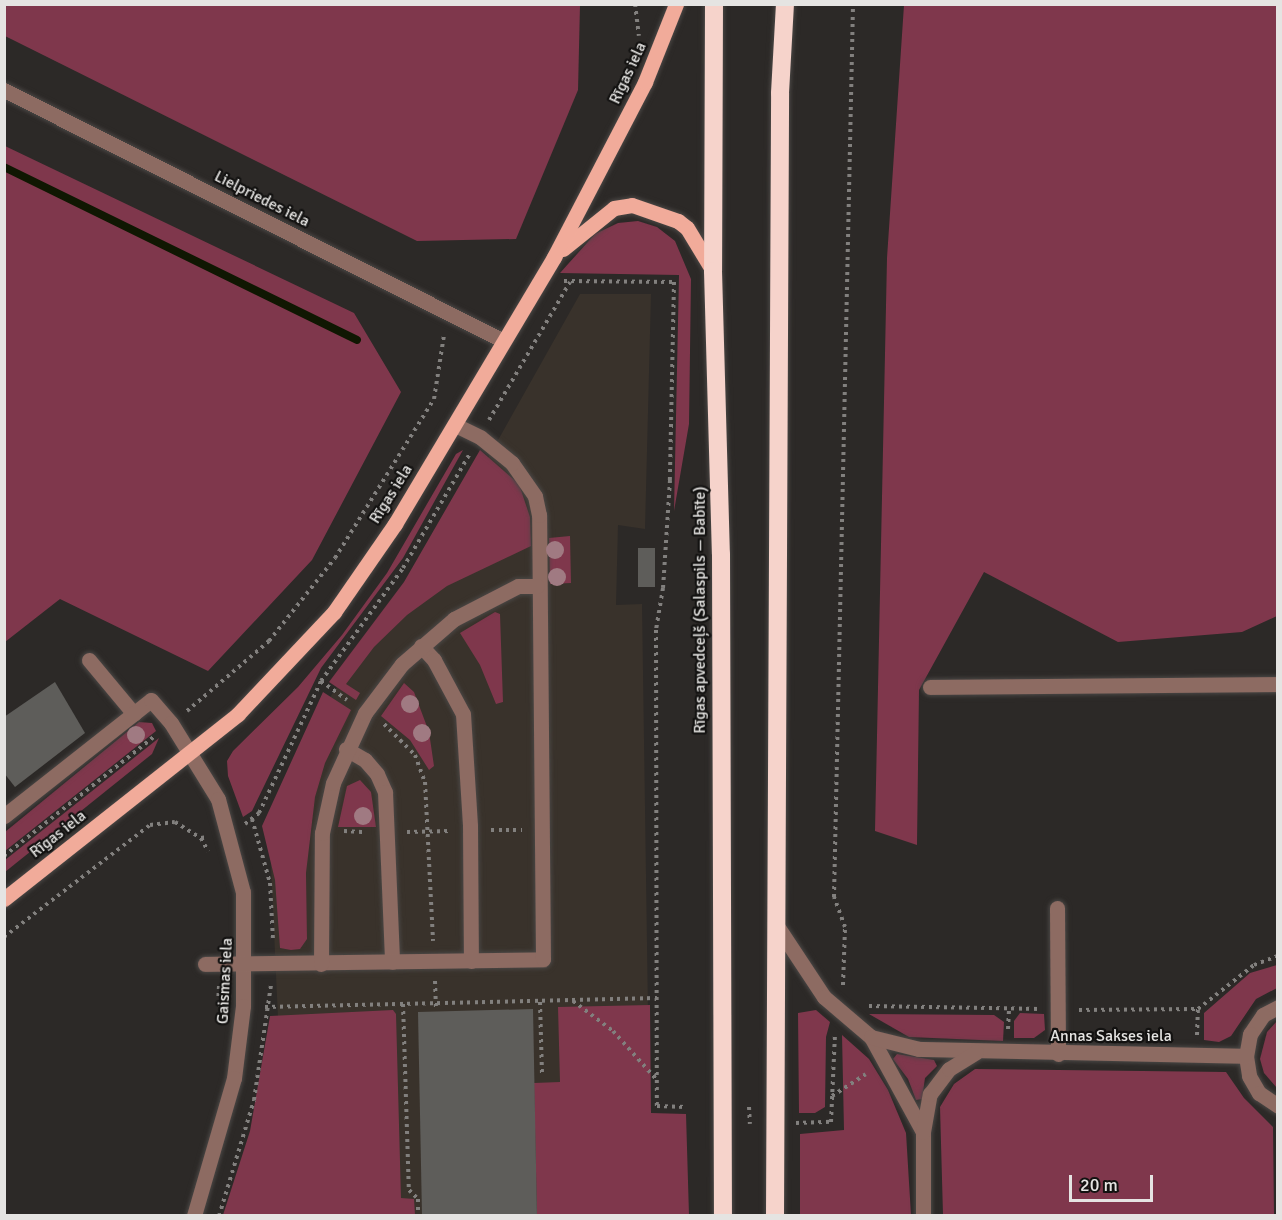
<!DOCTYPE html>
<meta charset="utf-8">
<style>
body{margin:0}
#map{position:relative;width:1282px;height:1220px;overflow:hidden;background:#2c2927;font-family:Signika,sans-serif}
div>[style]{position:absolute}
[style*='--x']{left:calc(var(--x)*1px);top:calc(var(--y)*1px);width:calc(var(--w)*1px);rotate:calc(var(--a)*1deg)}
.built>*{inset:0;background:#39322b}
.green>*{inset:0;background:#7f374c}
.stream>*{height:8px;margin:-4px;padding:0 4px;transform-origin:4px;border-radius:4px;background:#101702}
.building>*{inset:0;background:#5e5d5a}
.path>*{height:4px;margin-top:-2px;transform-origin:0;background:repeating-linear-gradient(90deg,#82807e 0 3px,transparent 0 7.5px)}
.roads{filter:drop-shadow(0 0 2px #4a4745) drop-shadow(0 0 2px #4a4745)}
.minor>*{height:15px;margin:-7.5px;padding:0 7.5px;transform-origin:7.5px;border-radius:7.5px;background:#8d6b62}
.major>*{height:15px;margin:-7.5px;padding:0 7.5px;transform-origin:7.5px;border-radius:7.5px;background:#f1ab9a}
.highway>*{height:18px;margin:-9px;padding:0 9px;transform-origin:9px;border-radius:9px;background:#f6d3cb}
.trees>*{width:18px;height:18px;margin:-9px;border-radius:50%;background:#a07a82}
span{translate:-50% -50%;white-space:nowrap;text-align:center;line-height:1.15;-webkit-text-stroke:4.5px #131211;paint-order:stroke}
.street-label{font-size:16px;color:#e5e4e2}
.frame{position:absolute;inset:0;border:6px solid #e5e4e2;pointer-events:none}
.scale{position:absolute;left:1069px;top:1175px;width:84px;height:27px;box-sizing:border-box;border:3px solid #e5e4e2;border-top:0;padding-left:8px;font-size:18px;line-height:21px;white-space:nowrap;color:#e5e4e2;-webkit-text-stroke:4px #131211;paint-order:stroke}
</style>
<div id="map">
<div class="built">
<i style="clip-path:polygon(580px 294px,651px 294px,645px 529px,618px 525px,616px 605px,642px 604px,651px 1215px,234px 1216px,278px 1018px,269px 823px,322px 710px,362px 647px,424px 572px)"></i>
</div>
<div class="green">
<i style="clip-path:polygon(4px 5px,580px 5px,578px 90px,516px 239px,417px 241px,5px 36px)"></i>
<i style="clip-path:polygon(904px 5px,1278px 5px,1277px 616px,1242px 632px,1118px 642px,984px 572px,919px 690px,917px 845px,875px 831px,887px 258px)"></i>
<i style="clip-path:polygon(5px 146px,354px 313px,401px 392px,312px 560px,208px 671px,60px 599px,5px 642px)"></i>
<i style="clip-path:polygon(638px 221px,657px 227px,675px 241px,691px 279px,689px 424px,674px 511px,679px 275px,560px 273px,595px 234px,618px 223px)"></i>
<i style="clip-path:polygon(463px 450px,403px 558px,321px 668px,252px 811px,243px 817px,228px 776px,227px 761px,233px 751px,298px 687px,342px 635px,387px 573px,456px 454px)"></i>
<i style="clip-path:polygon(480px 450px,519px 484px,530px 517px,531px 546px,447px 586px,407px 615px,374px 647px,346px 684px,360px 693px,356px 700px,329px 682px,404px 582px)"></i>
<i style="clip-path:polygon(570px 536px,571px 583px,550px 584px,549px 538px)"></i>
<i style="clip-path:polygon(495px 612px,500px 614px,503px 702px,496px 704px,480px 665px,460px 633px)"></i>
<i style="clip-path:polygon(404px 683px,414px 692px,429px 732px,434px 766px,429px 770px,410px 740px,381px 716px)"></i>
<i style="clip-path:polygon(323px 692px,351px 710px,325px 763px,315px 797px,306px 873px,307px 939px,300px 949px,291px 950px,280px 948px,275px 880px,262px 826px)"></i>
<i style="clip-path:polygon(139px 722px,152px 723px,156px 731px,5px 851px,5px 832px)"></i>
<i style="clip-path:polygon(159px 738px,152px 754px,5px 872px,5px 860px)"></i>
<i style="clip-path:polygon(360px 780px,371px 792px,376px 827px,338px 827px,347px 786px)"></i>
<i style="clip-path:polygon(1277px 965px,1277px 988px,1256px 999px,1231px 1036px,1219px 1042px,1204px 1040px,1204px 1013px,1250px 973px)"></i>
<i style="clip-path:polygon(650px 1005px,651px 1113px,686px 1114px,689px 1215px,537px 1215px,534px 1083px,560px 1082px,558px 1007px)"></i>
<i style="clip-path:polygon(393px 1010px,396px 1014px,401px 1198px,414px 1199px,415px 1215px,223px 1215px,250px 1131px,270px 1016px)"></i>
<i style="clip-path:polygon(816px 1010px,830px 1022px,826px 1037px,825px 1107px,815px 1113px,799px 1113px,798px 1013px)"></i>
<i style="clip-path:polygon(1020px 1013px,1044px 1014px,1045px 1030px,1034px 1038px,1014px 1038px,1014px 1021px)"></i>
<i style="clip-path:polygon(869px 1014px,994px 1015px,1004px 1022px,1003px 1041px,909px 1037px)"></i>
<i style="clip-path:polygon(1277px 1021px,1277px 1088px,1264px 1073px,1260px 1059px,1267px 1032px)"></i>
<i style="clip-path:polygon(842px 1035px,869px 1059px,888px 1090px,906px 1133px,911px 1215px,800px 1215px,800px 1134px,844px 1130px)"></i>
<i style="clip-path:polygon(897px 1054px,934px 1060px,937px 1066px,925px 1078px,922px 1099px,916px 1100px,908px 1079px,893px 1059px)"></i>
<i style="clip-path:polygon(975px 1069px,1226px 1072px,1244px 1098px,1273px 1127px,1274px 1215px,943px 1215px,940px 1107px,954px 1084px)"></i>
</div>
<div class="stream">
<i style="--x:4;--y:167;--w:393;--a:26.1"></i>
</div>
<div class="building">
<i style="clip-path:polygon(638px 548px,655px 548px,655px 587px,638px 587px)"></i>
<i style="clip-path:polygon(55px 682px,85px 733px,15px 787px,4px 773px,4px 717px)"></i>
<i style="clip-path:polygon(533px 1009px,537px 1216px,422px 1216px,418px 1012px)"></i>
</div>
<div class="path">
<i style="--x:635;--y:4;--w:32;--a:83"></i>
<i style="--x:564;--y:281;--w:110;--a:0.5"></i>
<i style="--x:674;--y:282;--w:198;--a:91.2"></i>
<i style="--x:670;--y:480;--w:108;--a:93.7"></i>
<i style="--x:663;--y:588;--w:43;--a:99.5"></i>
<i style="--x:656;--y:630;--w:476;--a:89.9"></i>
<i style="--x:657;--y:1106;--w:29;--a:2"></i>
<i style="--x:489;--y:420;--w:160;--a:-59.6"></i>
<i style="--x:321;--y:681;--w:32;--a:36"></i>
<i style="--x:187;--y:711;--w:108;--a:-40.5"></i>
<i style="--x:269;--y:641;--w:106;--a:-51.5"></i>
<i style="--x:335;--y:558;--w:187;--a:-58.1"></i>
<i style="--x:434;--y:399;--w:65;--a:-81.1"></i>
<i style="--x:384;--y:724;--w:44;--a:45"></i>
<i style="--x:415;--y:755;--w:29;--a:70"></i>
<i style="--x:425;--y:782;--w:159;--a:87.1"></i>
<i style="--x:252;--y:819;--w:66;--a:74.3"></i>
<i style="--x:270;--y:883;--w:58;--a:87"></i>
<i style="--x:245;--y:824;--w:18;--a:-38"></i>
<i style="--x:259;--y:813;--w:146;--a:-64.8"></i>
<i style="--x:321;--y:681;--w:140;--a:-54"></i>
<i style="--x:403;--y:568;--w:131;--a:-59.7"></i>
<i style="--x:491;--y:830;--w:31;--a:0"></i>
<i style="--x:344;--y:831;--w:22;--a:3"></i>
<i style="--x:407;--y:832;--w:43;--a:-1.3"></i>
<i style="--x:201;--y:838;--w:15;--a:62"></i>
<i style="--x:4;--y:856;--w:193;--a:-38.5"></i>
<i style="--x:4;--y:937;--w:184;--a:-37.5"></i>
<i style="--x:150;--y:825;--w:25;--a:-7"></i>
<i style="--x:175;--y:822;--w:31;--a:32"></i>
<i style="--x:201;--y:838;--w:6;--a:-9"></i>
<i style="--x:435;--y:981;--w:30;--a:88"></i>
<i style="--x:843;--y:985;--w:58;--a:-88"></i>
<i style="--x:845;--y:927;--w:32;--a:-110"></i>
<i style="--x:834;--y:897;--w:893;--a:-88.78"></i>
<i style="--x:219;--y:986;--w:19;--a:93"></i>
<i style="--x:218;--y:1005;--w:3;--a:0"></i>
<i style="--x:573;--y:1001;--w:50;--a:36.9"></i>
<i style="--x:613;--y:1031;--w:64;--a:48.1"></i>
<i style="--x:540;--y:1002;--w:72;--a:88.4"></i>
<i style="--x:403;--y:1004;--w:186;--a:88.2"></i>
<i style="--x:409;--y:1190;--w:13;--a:45"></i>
<i style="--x:418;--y:1199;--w:17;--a:90"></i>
<i style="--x:869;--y:1006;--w:170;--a:1"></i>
<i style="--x:265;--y:1007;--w:392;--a:-1.3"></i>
<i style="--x:1079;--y:1010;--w:119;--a:-0.5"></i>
<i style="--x:1198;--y:1009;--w:71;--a:-38.2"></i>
<i style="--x:1254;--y:965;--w:26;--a:-21"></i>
<i style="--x:1008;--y:1029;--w:20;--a:-87"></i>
<i style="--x:1197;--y:1035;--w:26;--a:-88"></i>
<i style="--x:832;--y:1096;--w:40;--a:-32.9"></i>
<i style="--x:749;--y:1107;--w:17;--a:87"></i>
<i style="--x:796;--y:1123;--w:35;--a:-2"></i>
<i style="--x:831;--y:1122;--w:87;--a:-87.4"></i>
<i style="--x:219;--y:1216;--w:121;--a:-73.2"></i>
<i style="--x:254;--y:1100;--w:116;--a:-81.6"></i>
</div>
<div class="roads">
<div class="minor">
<i style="--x:4;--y:90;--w:559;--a:26.66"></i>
<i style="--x:421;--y:646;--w:19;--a:47"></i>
<i style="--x:434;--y:660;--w:61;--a:61.8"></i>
<i style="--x:463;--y:714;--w:112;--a:86.4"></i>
<i style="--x:470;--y:826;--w:135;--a:89.6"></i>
<i style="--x:89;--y:660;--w:70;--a:50.2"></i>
<i style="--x:930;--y:687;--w:348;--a:-0.5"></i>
<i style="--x:346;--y:749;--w:22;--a:30"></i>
<i style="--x:365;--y:760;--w:18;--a:49"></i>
<i style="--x:377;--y:774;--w:20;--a:66"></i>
<i style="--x:385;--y:792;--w:170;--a:87.6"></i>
<i style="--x:4;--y:816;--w:187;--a:-38.3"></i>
<i style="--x:151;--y:700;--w:30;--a:49"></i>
<i style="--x:171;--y:723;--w:89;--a:58.3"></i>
<i style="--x:218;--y:799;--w:96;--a:75"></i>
<i style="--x:243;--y:892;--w:114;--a:90"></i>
<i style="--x:243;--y:1006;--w:73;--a:97.1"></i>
<i style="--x:234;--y:1078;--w:144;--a:106.2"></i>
<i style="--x:1057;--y:908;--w:146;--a:89.6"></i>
<i style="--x:777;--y:926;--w:85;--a:56.5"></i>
<i style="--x:824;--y:997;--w:62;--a:40.4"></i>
<i style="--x:871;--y:1037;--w:108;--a:61.3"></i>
<i style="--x:205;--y:964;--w:338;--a:-0.8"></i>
<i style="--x:543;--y:959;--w:444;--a:-90.5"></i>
<i style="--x:539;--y:515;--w:19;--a:-102"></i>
<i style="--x:535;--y:496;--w:40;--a:-124.9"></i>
<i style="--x:512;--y:463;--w:41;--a:-140.9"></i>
<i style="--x:480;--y:437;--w:28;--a:-154"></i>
<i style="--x:321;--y:964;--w:131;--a:-89.6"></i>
<i style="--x:322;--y:833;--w:51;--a:-77.6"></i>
<i style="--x:333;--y:783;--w:77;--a:-65.4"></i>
<i style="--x:365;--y:713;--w:61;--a:-52.9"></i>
<i style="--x:402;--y:664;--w:69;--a:-40.9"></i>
<i style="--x:454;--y:619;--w:72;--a:-27.3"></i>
<i style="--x:518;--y:586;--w:19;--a:0"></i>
<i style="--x:1278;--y:1007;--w:17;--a:152"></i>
<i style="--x:1263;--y:1015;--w:23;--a:124"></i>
<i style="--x:1250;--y:1034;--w:22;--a:100"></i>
<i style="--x:1246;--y:1056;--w:20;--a:81"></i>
<i style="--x:1249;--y:1076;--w:20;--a:60"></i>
<i style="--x:1259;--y:1093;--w:23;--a:34"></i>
<i style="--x:871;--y:1037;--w:49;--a:14"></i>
<i style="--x:919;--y:1049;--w:327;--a:1.2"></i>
<i style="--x:923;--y:1216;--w:84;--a:-90"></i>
<i style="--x:923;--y:1132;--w:39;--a:-80"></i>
<i style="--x:930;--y:1094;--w:31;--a:-53"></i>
<i style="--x:949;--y:1069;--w:32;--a:-32"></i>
</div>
<div class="major">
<i style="--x:563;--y:249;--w:65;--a:-38.8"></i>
<i style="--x:614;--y:208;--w:18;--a:-9"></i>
<i style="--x:632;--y:205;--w:49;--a:19.2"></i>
<i style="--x:678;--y:221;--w:11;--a:38"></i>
<i style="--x:687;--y:228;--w:50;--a:58.8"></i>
<i style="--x:4;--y:899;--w:298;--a:-38.3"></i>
<i style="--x:238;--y:714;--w:140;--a:-46.7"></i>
<i style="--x:334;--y:612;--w:107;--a:-55.3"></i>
<i style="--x:395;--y:524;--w:311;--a:-59.2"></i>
<i style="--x:554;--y:257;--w:197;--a:-62.5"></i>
<i style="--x:645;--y:82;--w:84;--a:-68.3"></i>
</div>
<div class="highway">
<i style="--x:714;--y:4;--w:267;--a:90.2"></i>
<i style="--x:713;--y:271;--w:283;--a:88.4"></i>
<i style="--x:721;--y:554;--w:662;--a:89.83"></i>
<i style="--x:775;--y:1216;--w:1123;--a:-89.74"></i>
<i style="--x:780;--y:93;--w:89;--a:-86.8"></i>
</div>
</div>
<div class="trees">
<i style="left:555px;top:550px"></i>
<i style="left:557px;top:577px"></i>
<i style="left:410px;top:704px"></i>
<i style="left:422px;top:733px"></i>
<i style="left:136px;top:735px"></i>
<i style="left:363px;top:816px"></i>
</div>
<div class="street-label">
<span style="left:628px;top:73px;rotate:-65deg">Rīgas iela</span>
<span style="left:262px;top:199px;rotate:27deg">Lielpriedes iela</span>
<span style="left:391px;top:494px;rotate:-58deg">Rīgas iela</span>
<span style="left:700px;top:610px;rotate:-90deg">Rīgas apvedceļš (Salaspils — Babīte)</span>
<span style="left:58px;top:834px;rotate:-38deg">Rīgas iela</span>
<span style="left:225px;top:981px;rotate:-87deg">Gaismas iela</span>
<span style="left:1111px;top:1036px">Annas Sakses iela</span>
</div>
<div class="frame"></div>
<div class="scale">20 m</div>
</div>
